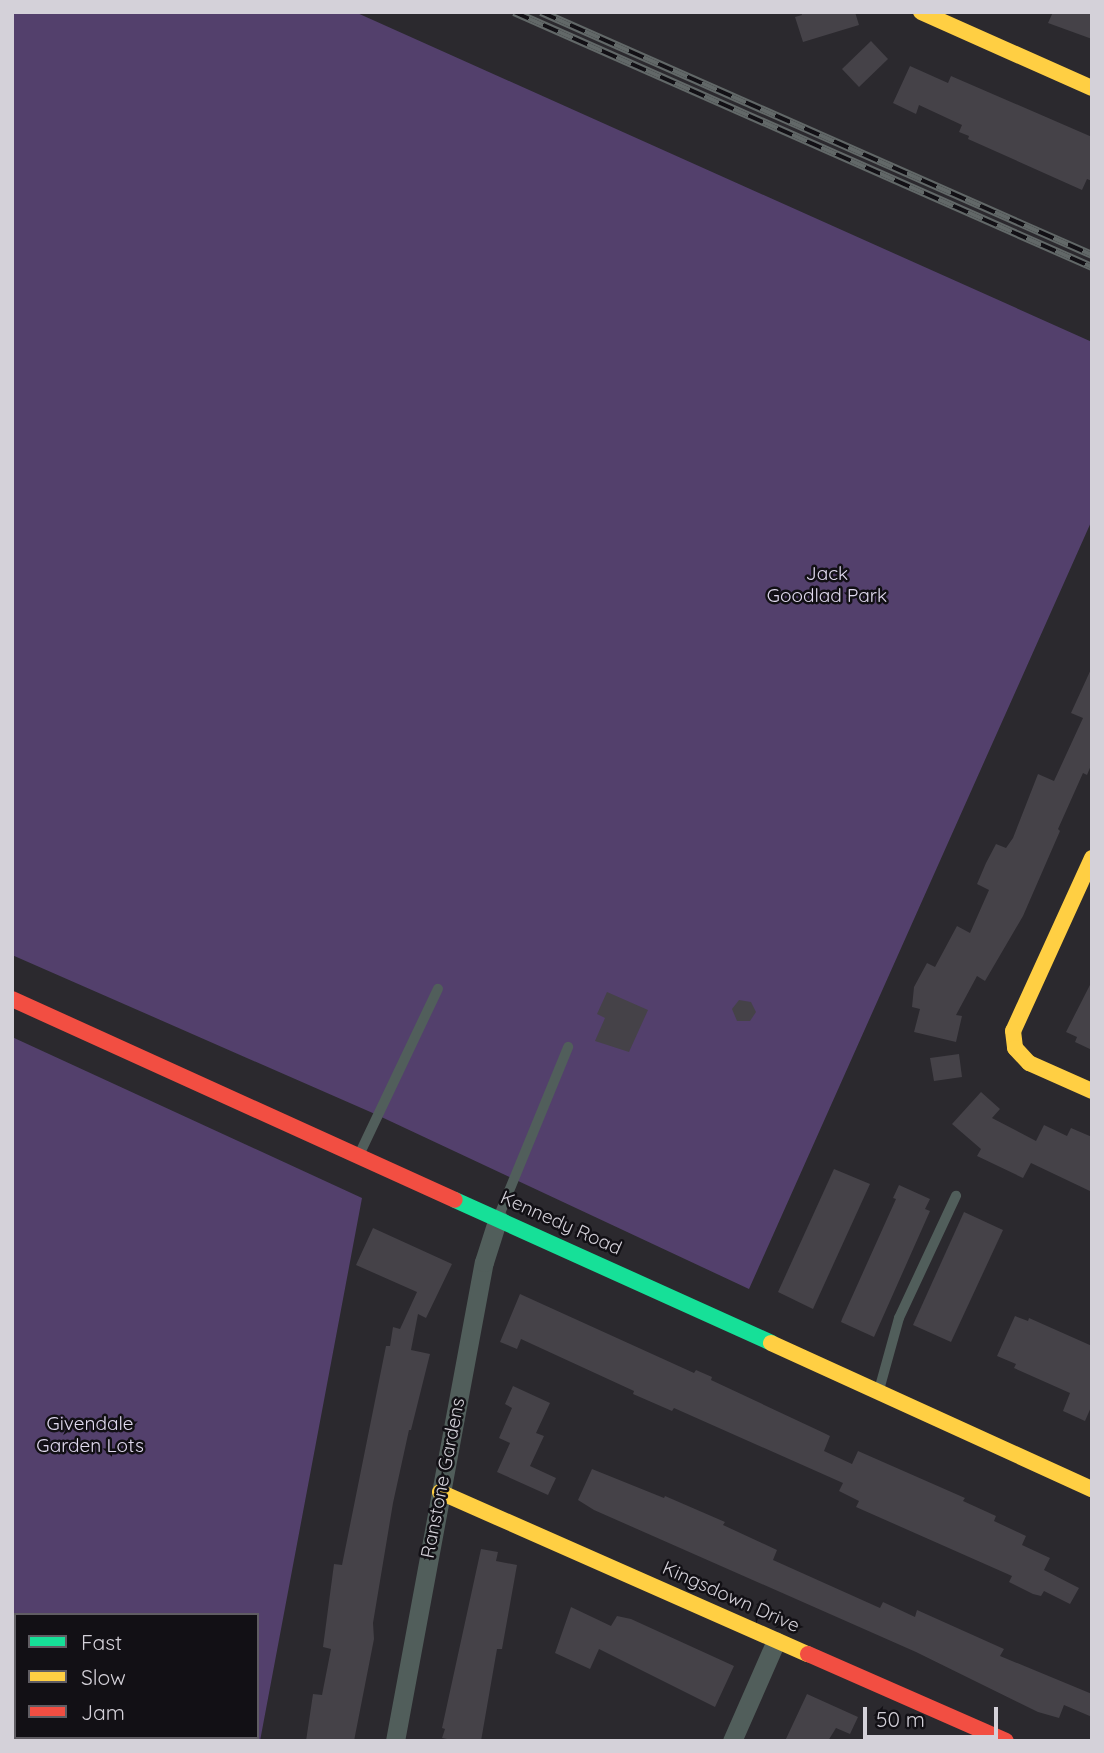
<!DOCTYPE html>
<style>
body{margin:0}
#map{position:relative;width:1104px;height:1753px;overflow:hidden;background:#2b292e;font-family:Quicksand,sans-serif}
div>[style]{position:absolute}
[style*='--x']{left:calc(var(--x)*1px);top:calc(var(--y)*1px);width:calc(var(--w)*1px);rotate:calc(var(--a)*1deg)}
.green>*{inset:0;background:#53406c}
.building>*{inset:0;background:#454248}
.lane>*{height:10px;margin:-5px;padding:0 5px;transform-origin:5px;border-radius:5px;background:#515e5b}
.street>*{height:19px;margin:-9.5px;padding:0 9.5px;transform-origin:9.5px;border-radius:9.5px;background:#515e5b}
.fast>*{height:16px;margin:-8px;padding:0 8px;transform-origin:8px;border-radius:8px;background:#16e098}
.slow>*{height:16px;margin:-8px;padding:0 8px;transform-origin:8px;border-radius:8px;background:#ffcf43}
.jam>*{height:16px;margin:-8px;padding:0 8px;transform-origin:8px;border-radius:8px;background:#f24e42}
.rail>*{height:8px;margin-top:-4px;transform-origin:0;background:repeating-linear-gradient(90deg,#121015 0 16px,#626868 0 32px);box-sizing:border-box;border-block:2px solid #626868}
span{translate:-50% -50%;white-space:nowrap;text-align:center;line-height:1.15;-webkit-text-stroke:5px #121015;paint-order:stroke}
.park-label{font-size:19px;color:#e1daef}
.street-label{font-size:19px;color:#d4d1d9}
.frame{position:absolute;inset:0;border:14px solid #d4d1d9;pointer-events:none}
.legend{position:absolute;left:14px;top:1613px;width:245px;height:126px;box-sizing:border-box;background:#121015;border:2px solid #605d63;margin:0;padding:9px 12px;list-style:none;font-size:21px;color:#d4d1d9}
.legend li{display:flex;align-items:center;gap:14px;height:35px}
.legend b{width:35px;border:2px solid #605d63}
.scale{position:absolute;left:863px;top:1707px;width:135px;height:32px;box-sizing:border-box;border:4px solid #d4d1d9;border-top:0;padding-left:9px;font-size:21px;line-height:24px;white-space:nowrap;color:#d4d1d9;-webkit-text-stroke:5px #121015;paint-order:stroke}
</style>
<div id="map">
<div class="green">
<i style="clip-path:polygon(12px 12px,355px 12px,1092px 342px,1092px 520px,749px 1289px,375px 1114px,12px 955px)"></i>
<i style="clip-path:polygon(evenodd,12px 1037px,362px 1198px,260px 1741px,12px 1741px,12px 1037px,16px 1615px,257px 1615px,257px 1737px,16px 1737px,16px 1615px)"></i>
</div>
<div class="building">
<i style="clip-path:polygon(801px 12px,855px 12px,859px 25px,803px 42px,795px 17px,802px 15px)"></i>
<i style="clip-path:polygon(1053px 12px,1092px 12px,1092px 39px,1048px 23px)"></i>
<i style="clip-path:polygon(871px 41px,888px 59px,859px 87px,842px 69px)"></i>
<i style="clip-path:polygon(910px 66px,948px 83px,951px 76px,1092px 137px,1092px 181px,1087px 179px,1082px 190px,968px 139px,969px 136px,959px 132px,962px 125px,919px 105px,916px 114px,893px 103px)"></i>
<i style="clip-path:polygon(1092px 667px,1092px 763px,1087px 775px,1083px 773px,1058px 829px,1060px 831px,1023px 916px,985px 981px,977px 976px,956px 1015px,962px 1016px,956px 1042px,914px 1032px,920px 1009px,912px 1007px,914px 987px,927px 963px,935px 967px,957px 926px,970px 933px,989px 890px,977px 884px,986px 863px,996px 844px,1006px 848px,1013px 838px,1038px 774px,1054px 781px,1083px 718px,1071px 713px)"></i>
<i style="clip-path:polygon(1092px 981px,1092px 1050px,1075px 1042px,1077px 1037px,1066px 1032px)"></i>
<i style="clip-path:polygon(607px 992px,648px 1010px,629px 1052px,595px 1041px,605px 1018px,597px 1014px)"></i>
<i style="clip-path:polygon(739px 1000px,751px 1002px,756px 1012px,750px 1021px,737px 1021px,732px 1009px)"></i>
<i style="clip-path:polygon(959px 1054px,962px 1077px,934px 1081px,930px 1058px)"></i>
<i style="clip-path:polygon(981px 1092px,1000px 1109px,992px 1118px,1036px 1141px,1044px 1125px,1067px 1136px,1071px 1128px,1092px 1137px,1092px 1192px,1031px 1163px,1023px 1178px,977px 1156px,981px 1149px,952px 1124px)"></i>
<i style="clip-path:polygon(834px 1169px,870px 1184px,813px 1309px,778px 1292px)"></i>
<i style="clip-path:polygon(899px 1185px,930px 1199px,925px 1209px,930px 1211px,874px 1337px,841px 1322px,842px 1319px,896px 1199px,893px 1198px)"></i>
<i style="clip-path:polygon(964px 1212px,1003px 1230px,951px 1342px,913px 1325px)"></i>
<i style="clip-path:polygon(373px 1228px,452px 1264px,426px 1318px,418px 1314px,411px 1350px,430px 1354px,411px 1430px,409px 1430px,393px 1503px,373px 1623px,374px 1639px,354px 1741px,306px 1741px,313px 1694px,322px 1695px,331px 1649px,323px 1647px,334px 1564px,342px 1565px,386px 1346px,390px 1346px,393px 1327px,400px 1329px,417px 1292px,356px 1265px)"></i>
<i style="clip-path:polygon(520px 1294px,694px 1373px,696px 1370px,712px 1377px,711px 1380px,824px 1433px,830px 1436px,824px 1451px,852px 1464px,858px 1451px,965px 1498px,963px 1501px,996px 1516px,994px 1521px,1026px 1536px,1022px 1545px,1050px 1558px,1044px 1570px,1079px 1588px,1070px 1604px,1044px 1591px,1041px 1596px,1033px 1594px,1009px 1582px,1012px 1576px,856px 1507px,859px 1501px,839px 1491px,843px 1483px,674px 1408px,672px 1411px,633px 1394px,634px 1391px,521px 1339px,517px 1349px,500px 1342px)"></i>
<i style="clip-path:polygon(1015px 1316px,1028px 1321px,1029px 1318px,1092px 1346px,1092px 1405px,1085px 1421px,1063px 1411px,1070px 1393px,1014px 1368px,1016px 1364px,997px 1356px)"></i>
<i style="clip-path:polygon(513px 1386px,550px 1403px,536px 1433px,544px 1436px,530px 1466px,556px 1478px,548px 1495px,497px 1472px,510px 1443px,499px 1438px,512px 1408px,505px 1404px)"></i>
<i style="clip-path:polygon(592px 1469px,664px 1498px,665px 1496px,725px 1522px,723px 1525px,777px 1550px,773px 1560px,880px 1608px,883px 1602px,915px 1617px,917px 1610px,1004px 1649px,1000px 1656px,1092px 1694px,1092px 1717px,1064px 1705px,1059px 1718px,1038px 1712px,916px 1652px,594px 1510px,578px 1500px)"></i>
<i style="clip-path:polygon(481px 1549px,498px 1552px,496px 1561px,517px 1565px,502px 1649px,497px 1649px,481px 1741px,457px 1741px,442px 1738px,445px 1729px,442px 1728px)"></i>
<i style="clip-path:polygon(571px 1607px,611px 1626px,617px 1616px,631px 1619px,734px 1666px,715px 1707px,599px 1649px,590px 1669px,555px 1653px)"></i>
<i style="clip-path:polygon(807px 1694px,858px 1717px,850px 1734px,836px 1728px,828px 1741px,785px 1741px)"></i>
</div>
<div class="lane">
<i style="--x:359;--y:1155;--w:184;--a:-64.6"></i>
<i style="--x:498;--y:1218;--w:185;--a:-67.7"></i>
<i style="--x:879;--y:1390;--w:75;--a:-74.5"></i>
<i style="--x:899;--y:1318;--w:135;--a:-65"></i>
</div>
<div class="street">
<i style="--x:395;--y:1741;--w:487;--a:-79.5"></i>
<i style="--x:484;--y:1262;--w:46;--a:-72.3"></i>
<i style="--x:732;--y:1741;--w:109;--a:-66.3"></i>
</div>
<div class="fast">
<i style="--x:455;--y:1200;--w:347;--a:24.3"></i>
</div>
<div class="slow">
<i style="--x:921;--y:12;--w:187;--a:24"></i>
<i style="--x:1092;--y:858;--w:190;--a:114.5"></i>
<i style="--x:1013;--y:1031;--w:17;--a:83"></i>
<i style="--x:1015;--y:1048;--w:21;--a:47"></i>
<i style="--x:1029;--y:1063;--w:69;--a:24"></i>
<i style="--x:771;--y:1343;--w:353;--a:24.5"></i>
<i style="--x:440;--y:1492;--w:402;--a:23.8"></i>
</div>
<div class="jam">
<i style="--x:12;--y:999;--w:486;--a:24.4"></i>
<i style="--x:808;--y:1654;--w:216;--a:23.7"></i>
</div>
<div class="rail">
<i style="--x:514;--y:12;--w:632;--a:23.81"></i>
<i style="--x:541;--y:12;--w:602;--a:23.8"></i>
</div>
<div class="park-label">
<span style="left:827px;top:585px">Jack<br>Goodlad Park</span>
<span style="left:90px;top:1435px">Givendale<br>Garden Lots</span>
</div>
<div class="street-label">
<span style="left:561px;top:1223px;rotate:24deg">Kennedy Road</span>
<span style="left:443px;top:1478px;rotate:-79deg">Ranstone Gardens</span>
<span style="left:731px;top:1597px;rotate:24deg">Kingsdown Drive</span>
</div>
<div class="frame"></div>
<ul class="legend">
<li><b style="height:9px;background:#16e098"></b>Fast</li>
<li><b style="height:9px;background:#ffcf43"></b>Slow</li>
<li><b style="height:9px;background:#f24e42"></b>Jam</li>
</ul>
<div class="scale">50 m</div>
</div>
